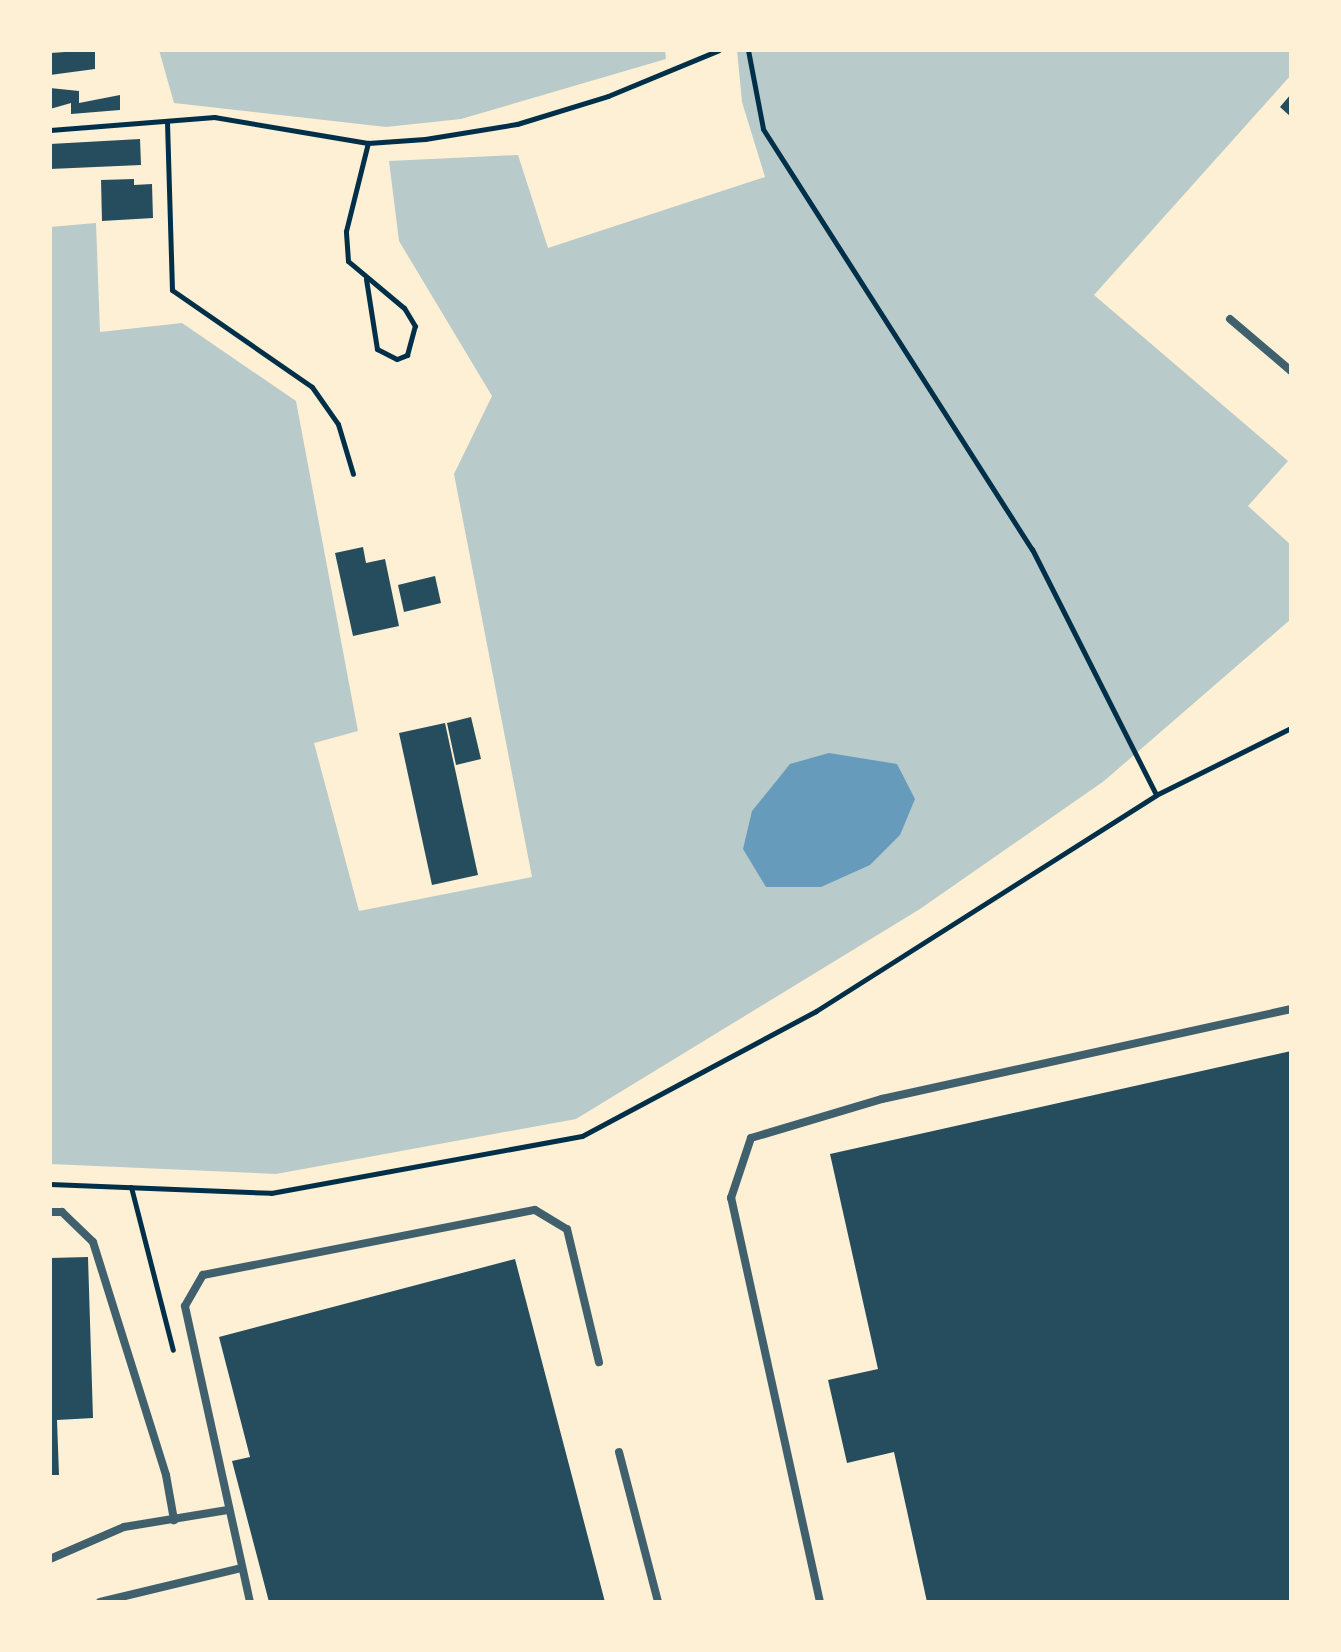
<!DOCTYPE html>
<style>
body{margin:0}
#map{position:relative;width:1341px;height:1652px;overflow:hidden;background:#fdf0d5;font-family:Quicksand,sans-serif}
div>[style]{position:absolute}
[style*='--x']{left:calc(var(--x)*1px);top:calc(var(--y)*1px);width:calc(var(--w)*1px);rotate:calc(var(--a)*1deg)}
.green>*{inset:0;background:#b9caca}
.water>*{inset:0;background:#669bbc}
.building>*{inset:0;background:#264d5e}
.path>*{height:5px;margin:-2.5px;padding:0 2.5px;transform-origin:2.5px;border-radius:2.5px;background:#003049}
.service>*{height:8px;margin:-4px;padding:0 4px;transform-origin:4px;border-radius:4px;background:#3f606c}
span{translate:-50% -50%;white-space:nowrap;text-align:center;line-height:1.15;-webkit-text-stroke:8px #fdf0d5;paint-order:stroke}
.frame{position:absolute;inset:0;border:52px solid #fdf0d5;pointer-events:none}
</style>
<div id="map">
<div class="green">
<i style="clip-path:polygon(159px 50px,665px 50px,666px 59px,461px 119px,386px 127px,174px 103px)"></i>
<i style="clip-path:polygon(737px 50px,1291px 50px,1291px 75px,1094px 295px,1288px 461px,1248px 506px,1291px 545px,1291px 619px,1104px 781px,920px 909px,576px 1119px,276px 1174px,50px 1164px,50px 227px,96px 223px,100px 332px,182px 323px,296px 401px,358px 731px,314px 743px,359px 911px,532px 877px,454px 474px,492px 396px,399px 241px,389px 161px,518px 155px,548px 248px,765px 177px,742px 102px)"></i>
</div>
<div class="water">
<i style="clip-path:polygon(829px 753px,897px 764px,915px 799px,900px 835px,870px 865px,821px 887px,766px 887px,743px 849px,752px 811px,790px 764px)"></i>
</div>
<div class="building">
<i style="clip-path:polygon(95px 50px,95px 69px,50px 75px,50px 53px)"></i>
<i style="clip-path:polygon(50px 88px,79px 91px,79px 103px,120px 95px,120px 110px,71px 114px,71px 103px,50px 109px)"></i>
<i style="clip-path:polygon(1291px 94px,1291px 117px,1280px 107px)"></i>
<i style="clip-path:polygon(140px 139px,141px 165px,50px 169px,50px 144px)"></i>
<i style="clip-path:polygon(134px 179px,134px 185px,152px 184px,153px 218px,102px 221px,101px 180px)"></i>
<i style="clip-path:polygon(363px 547px,366px 563px,385px 559px,399px 626px,353px 636px,335px 553px)"></i>
<i style="clip-path:polygon(435px 576px,441px 603px,404px 612px,398px 585px)"></i>
<i style="clip-path:polygon(471px 717px,481px 759px,456px 765px,447px 723px)"></i>
<i style="clip-path:polygon(445px 723px,478px 875px,432px 885px,399px 733px)"></i>
<i style="clip-path:polygon(1291px 1051px,1291px 1602px,927px 1602px,894px 1452px,847px 1463px,828px 1380px,878px 1369px,830px 1154px)"></i>
<i style="clip-path:polygon(88px 1257px,93px 1418px,57px 1420px,59px 1475px,50px 1475px,50px 1258px)"></i>
<i style="clip-path:polygon(515px 1259px,605px 1602px,269px 1602px,232px 1461px,250px 1457px,219px 1337px)"></i>
</div>
<div class="path">
<i style="--x:748;--y:50;--w:80;--a:79.2"></i>
<i style="--x:763;--y:129;--w:499;--a:57.4"></i>
<i style="--x:1032;--y:549;--w:275;--a:63.2"></i>
<i style="--x:167;--y:122;--w:168;--a:88.3"></i>
<i style="--x:172;--y:290;--w:170;--a:34.7"></i>
<i style="--x:312;--y:387;--w:45;--a:54.9"></i>
<i style="--x:338;--y:424;--w:52;--a:73.3"></i>
<i style="--x:50;--y:130;--w:165;--a:-4.5"></i>
<i style="--x:214;--y:117;--w:156;--a:9.6"></i>
<i style="--x:368;--y:143;--w:57;--a:-4"></i>
<i style="--x:425;--y:139;--w:93;--a:-9.3"></i>
<i style="--x:517;--y:124;--w:95;--a:-17.1"></i>
<i style="--x:608;--y:96;--w:120;--a:-22.5"></i>
<i style="--x:366;--y:279;--w:71;--a:81.1"></i>
<i style="--x:377;--y:349;--w:22;--a:27"></i>
<i style="--x:397;--y:359;--w:11;--a:-22"></i>
<i style="--x:407;--y:355;--w:30;--a:-75"></i>
<i style="--x:415;--y:326;--w:21;--a:-121"></i>
<i style="--x:404;--y:308;--w:73;--a:-140"></i>
<i style="--x:348;--y:261;--w:30;--a:-94"></i>
<i style="--x:346;--y:231;--w:91;--a:-76"></i>
<i style="--x:50;--y:1184;--w:221;--a:2.3"></i>
<i style="--x:271;--y:1193;--w:316;--a:-10.4"></i>
<i style="--x:582;--y:1136;--w:265;--a:-28.1"></i>
<i style="--x:816;--y:1011;--w:403;--a:-32.4"></i>
<i style="--x:1156;--y:795;--w:151;--a:-26.4"></i>
<i style="--x:131;--y:1187;--w:168;--a:75.6"></i>
</div>
<div class="service">
<i style="--x:1230;--y:319;--w:80;--a:40.4"></i>
<i style="--x:50;--y:1212;--w:12;--a:0"></i>
<i style="--x:62;--y:1212;--w:43;--a:44.1"></i>
<i style="--x:93;--y:1242;--w:244;--a:72.6"></i>
<i style="--x:166;--y:1475;--w:46;--a:79.9"></i>
<i style="--x:619;--y:1452;--w:155;--a:75.4"></i>
<i style="--x:50;--y:1559;--w:81;--a:-23.4"></i>
<i style="--x:124;--y:1527;--w:105;--a:-9.3"></i>
<i style="--x:100;--y:1602;--w:146;--a:-13.5"></i>
<i style="--x:250;--y:1602;--w:303;--a:-102.4"></i>
<i style="--x:185;--y:1306;--w:36;--a:-60"></i>
<i style="--x:203;--y:1275;--w:338;--a:-11.1"></i>
<i style="--x:535;--y:1210;--w:37;--a:31"></i>
<i style="--x:567;--y:1229;--w:137;--a:76.5"></i>
<i style="--x:820;--y:1602;--w:414;--a:-102.4"></i>
<i style="--x:731;--y:1198;--w:63;--a:-71.6"></i>
<i style="--x:751;--y:1138;--w:137;--a:-16.6"></i>
<i style="--x:882;--y:1099;--w:419;--a:-12.4"></i>
</div>
<div class="frame"></div>
</div>
